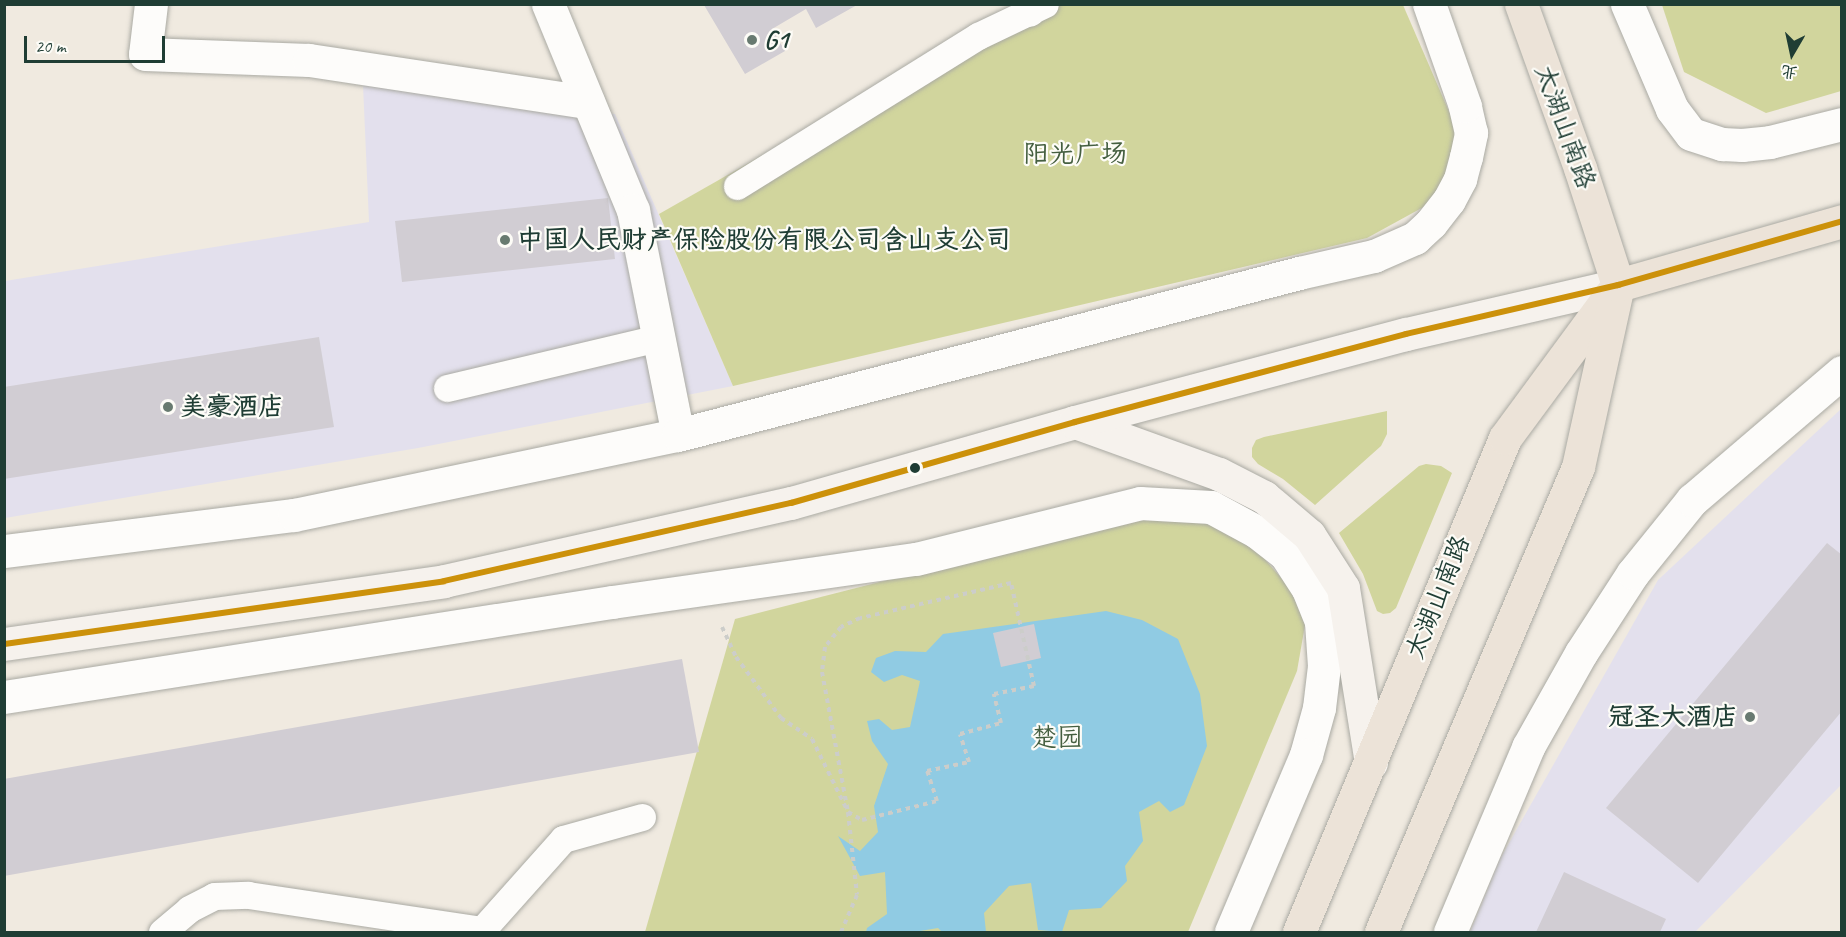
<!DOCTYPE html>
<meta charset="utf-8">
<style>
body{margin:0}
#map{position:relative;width:1846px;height:937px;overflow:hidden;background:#f0eae0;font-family:Caveat,"LXGW WenKai TC",sans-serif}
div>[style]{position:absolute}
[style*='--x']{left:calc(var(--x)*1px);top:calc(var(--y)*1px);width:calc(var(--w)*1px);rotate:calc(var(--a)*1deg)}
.built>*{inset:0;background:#e3e0ed}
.green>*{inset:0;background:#d1d59d}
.water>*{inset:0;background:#90cbe3}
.building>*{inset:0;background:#d1cdd3}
.path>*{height:4px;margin-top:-2px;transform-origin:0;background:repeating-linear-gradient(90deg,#cccdca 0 4.5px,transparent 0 9px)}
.roads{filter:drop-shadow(0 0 2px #aaaaa3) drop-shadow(0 0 2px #aaaaa3)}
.service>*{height:27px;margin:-13.5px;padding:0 13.5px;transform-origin:13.5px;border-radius:13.5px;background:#fdfcfa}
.minor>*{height:33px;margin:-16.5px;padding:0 16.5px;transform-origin:16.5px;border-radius:16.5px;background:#fdfcfa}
.secondary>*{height:33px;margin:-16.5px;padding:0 16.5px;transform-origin:16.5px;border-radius:16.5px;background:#f6f2ed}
.primary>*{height:33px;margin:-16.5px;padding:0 16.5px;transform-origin:16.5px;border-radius:16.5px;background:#ece3d8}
.bus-1>*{height:6px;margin:-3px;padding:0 3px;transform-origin:3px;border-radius:3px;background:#cc910a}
.dots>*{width:16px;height:16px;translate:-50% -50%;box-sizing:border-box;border:3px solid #fdfcf7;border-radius:50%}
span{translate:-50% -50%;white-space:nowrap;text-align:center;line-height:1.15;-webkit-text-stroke:4.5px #fdfcf7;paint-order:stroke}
.poi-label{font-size:26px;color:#1f3d34;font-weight:700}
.left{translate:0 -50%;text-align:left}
.right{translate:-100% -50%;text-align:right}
.street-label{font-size:26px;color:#1f3d34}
.park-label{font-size:26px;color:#455f40}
.frame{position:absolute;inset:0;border:6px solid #1f3d34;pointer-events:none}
.north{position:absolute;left:1762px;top:24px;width:60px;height:60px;-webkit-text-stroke:4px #fdfcf7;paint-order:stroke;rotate:189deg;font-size:16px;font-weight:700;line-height:24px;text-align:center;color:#1f3d34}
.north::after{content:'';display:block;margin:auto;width:21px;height:27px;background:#1f3d34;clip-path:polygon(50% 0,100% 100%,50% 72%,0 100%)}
.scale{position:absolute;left:24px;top:36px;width:141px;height:27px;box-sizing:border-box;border:3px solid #1f3d34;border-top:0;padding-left:8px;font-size:18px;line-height:21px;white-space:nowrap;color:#1f3d34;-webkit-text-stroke:4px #fdfcf7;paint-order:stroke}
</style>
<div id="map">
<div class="built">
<i style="clip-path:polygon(363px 85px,615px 114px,733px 386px,418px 448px,5px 518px,5px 281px,369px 222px)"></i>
<i style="clip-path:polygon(1841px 409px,1841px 785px,1695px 932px,1470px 932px,1500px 859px,1658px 580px)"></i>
</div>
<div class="green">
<i style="clip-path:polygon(1049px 5px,1403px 5px,1457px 130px,1455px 168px,1429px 204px,1367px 238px,733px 386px,659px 214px,984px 29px)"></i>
<i style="clip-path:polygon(1662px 5px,1841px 5px,1841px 91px,1766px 113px,1684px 72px)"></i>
<i style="clip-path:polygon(1387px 411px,1387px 434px,1381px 446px,1315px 505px,1283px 479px,1258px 464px,1252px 457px,1252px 448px,1256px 440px,1264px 437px)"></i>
<i style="clip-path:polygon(1426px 464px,1441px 466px,1452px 473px,1396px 608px,1390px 613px,1383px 614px,1377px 611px,1363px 574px,1339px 533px,1419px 466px)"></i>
<i style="clip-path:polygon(1143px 515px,1204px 521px,1247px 539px,1290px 588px,1305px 625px,1297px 671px,1188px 932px,645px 932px,735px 619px)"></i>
</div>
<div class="water">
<i style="clip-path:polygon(1106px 611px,1142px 620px,1178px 639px,1200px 694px,1207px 746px,1184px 805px,1170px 812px,1159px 801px,1139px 812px,1143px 841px,1125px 866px,1127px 881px,1101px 908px,1069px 910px,1062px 932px,1038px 930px,1031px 883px,1009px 886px,984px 913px,986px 932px,942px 932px,938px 928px,914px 932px,866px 932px,867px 928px,887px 914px,885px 872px,860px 876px,838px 836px,860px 851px,878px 832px,874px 806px,888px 764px,872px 741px,867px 721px,879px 719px,892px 730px,910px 727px,920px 681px,902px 675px,884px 682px,871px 672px,876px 658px,895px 651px,926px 652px,943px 634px)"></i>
</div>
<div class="building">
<i style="clip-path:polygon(704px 5px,857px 5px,816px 28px,806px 9px,772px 29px,785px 51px,745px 74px)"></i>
<i style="clip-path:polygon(608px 198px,615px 259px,402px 282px,395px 221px)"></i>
<i style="clip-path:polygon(319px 337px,334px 427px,4px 479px,4px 387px)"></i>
<i style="clip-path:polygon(1827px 543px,1842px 555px,1842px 711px,1698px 883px,1606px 808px)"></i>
<i style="clip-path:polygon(1034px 624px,1041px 658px,1001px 667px,993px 633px)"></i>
<i style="clip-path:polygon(682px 659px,699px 752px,4px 876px,4px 779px)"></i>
<i style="clip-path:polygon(1564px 872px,1666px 919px,1660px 932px,1536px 932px)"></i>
</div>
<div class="path">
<i style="--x:722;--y:627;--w:33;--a:65"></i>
<i style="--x:736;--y:657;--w:76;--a:53.6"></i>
<i style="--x:781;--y:718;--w:37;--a:34"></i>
<i style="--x:812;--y:739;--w:81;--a:63.7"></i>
<i style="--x:848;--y:812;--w:16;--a:30"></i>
<i style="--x:862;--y:820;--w:77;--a:-14.2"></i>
<i style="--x:937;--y:801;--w:32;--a:-108"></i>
<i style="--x:927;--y:771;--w:43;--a:-12.1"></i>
<i style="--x:969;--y:762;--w:29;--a:-108"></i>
<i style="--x:960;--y:734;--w:42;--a:-15"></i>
<i style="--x:1001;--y:723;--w:30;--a:-104"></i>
<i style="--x:994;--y:694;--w:41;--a:-11.3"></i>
<i style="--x:1034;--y:686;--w:106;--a:-102.6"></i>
<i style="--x:1011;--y:583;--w:155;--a:166.9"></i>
<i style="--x:860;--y:618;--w:21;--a:155"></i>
<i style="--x:841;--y:627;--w:26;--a:129"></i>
<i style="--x:825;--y:647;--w:25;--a:97"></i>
<i style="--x:822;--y:672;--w:142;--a:79.5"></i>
<i style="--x:848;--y:812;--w:83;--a:83.8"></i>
<i style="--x:857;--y:895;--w:40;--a:113.4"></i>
</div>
<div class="roads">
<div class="service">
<i style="--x:737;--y:186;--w:284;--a:-31.9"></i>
<i style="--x:978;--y:36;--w:74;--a:-25.5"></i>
<i style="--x:447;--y:388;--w:217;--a:-13.3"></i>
<i style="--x:162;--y:932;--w:35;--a:-40"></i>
<i style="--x:189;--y:909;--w:28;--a:-27"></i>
<i style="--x:214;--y:896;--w:34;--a:-2"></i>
<i style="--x:248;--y:895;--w:237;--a:8.5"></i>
<i style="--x:482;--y:930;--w:122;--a:-48.3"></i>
<i style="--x:563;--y:839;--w:82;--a:-15.6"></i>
</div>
<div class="minor">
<i style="--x:151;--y:4;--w:50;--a:96.8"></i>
<i style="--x:145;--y:54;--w:164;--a:2.1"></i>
<i style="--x:309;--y:60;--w:282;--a:8.6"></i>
<i style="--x:548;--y:4;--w:223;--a:67.6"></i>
<i style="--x:633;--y:210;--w:229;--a:78.7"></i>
<i style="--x:1027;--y:4;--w:6;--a:72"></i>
<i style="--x:1627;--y:4;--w:114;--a:66.8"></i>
<i style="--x:1672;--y:109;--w:31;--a:53"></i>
<i style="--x:1691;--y:134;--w:33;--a:18"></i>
<i style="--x:1722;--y:144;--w:20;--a:3"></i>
<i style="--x:1742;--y:145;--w:28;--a:-6"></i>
<i style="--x:1770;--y:142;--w:74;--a:-14"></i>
<i style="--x:4;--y:551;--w:292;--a:-7.1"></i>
<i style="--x:294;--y:515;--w:392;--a:-11.8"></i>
<i style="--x:678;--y:435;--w:642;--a:-14.62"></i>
<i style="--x:1299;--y:273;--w:77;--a:-12.8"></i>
<i style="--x:1374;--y:256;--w:45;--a:-23.7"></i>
<i style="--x:1415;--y:238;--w:22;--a:-43"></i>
<i style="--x:1431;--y:223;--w:29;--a:-52"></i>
<i style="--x:1449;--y:200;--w:24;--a:-62"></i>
<i style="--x:1460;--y:179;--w:23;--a:-75"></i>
<i style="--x:1466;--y:157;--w:25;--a:-78"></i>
<i style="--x:1471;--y:133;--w:28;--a:-103"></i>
<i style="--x:1465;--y:106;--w:108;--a:-109.4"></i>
<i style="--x:4;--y:697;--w:615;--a:-8.88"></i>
<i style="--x:612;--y:602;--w:307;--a:-8.1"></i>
<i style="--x:916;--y:559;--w:231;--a:-14"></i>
<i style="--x:1140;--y:503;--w:71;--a:3.2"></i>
<i style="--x:1211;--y:507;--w:52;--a:28.5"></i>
<i style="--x:1257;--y:532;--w:37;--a:38"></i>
<i style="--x:1286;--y:555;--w:40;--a:57.1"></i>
<i style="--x:1308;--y:589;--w:35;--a:68"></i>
<i style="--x:1321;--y:622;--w:44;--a:86.1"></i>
<i style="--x:1324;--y:666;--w:42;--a:96.8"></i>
<i style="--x:1319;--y:708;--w:49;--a:105.5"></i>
<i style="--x:1306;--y:755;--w:192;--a:113"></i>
<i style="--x:1450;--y:932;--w:201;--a:-67.1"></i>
<i style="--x:1528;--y:747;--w:108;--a:-60.6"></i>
<i style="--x:1581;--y:653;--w:95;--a:-57"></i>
<i style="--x:1633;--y:573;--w:94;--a:-51.1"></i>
<i style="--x:1692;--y:500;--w:197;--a:-40.5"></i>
</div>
<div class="secondary">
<i style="--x:1075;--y:422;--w:153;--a:19.9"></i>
<i style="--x:1219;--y:474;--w:51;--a:27.1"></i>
<i style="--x:1264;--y:497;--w:59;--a:40.2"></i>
<i style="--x:1309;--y:535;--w:63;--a:57.3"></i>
<i style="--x:1343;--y:588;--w:177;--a:80.9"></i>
<i style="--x:4;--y:644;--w:444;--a:-8.1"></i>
<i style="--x:444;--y:581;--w:356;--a:-12.7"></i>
<i style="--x:791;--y:503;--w:295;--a:-15.9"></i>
<i style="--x:1075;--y:422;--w:342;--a:-14.9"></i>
<i style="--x:1406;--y:334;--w:218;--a:-13"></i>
</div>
<div class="primary">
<i style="--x:1618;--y:285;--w:233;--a:-15.9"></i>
<i style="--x:1299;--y:932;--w:535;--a:-67.36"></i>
<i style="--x:1505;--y:438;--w:180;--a:-53.6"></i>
<i style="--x:1381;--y:932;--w:505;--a:-67.04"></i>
<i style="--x:1578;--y:467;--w:186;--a:-77.6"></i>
<i style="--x:1618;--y:285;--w:123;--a:-108"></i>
<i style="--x:1580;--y:168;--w:174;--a:-109.8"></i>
</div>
</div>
<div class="bus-1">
<i style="--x:4;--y:644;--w:444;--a:-8.1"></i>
<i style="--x:444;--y:581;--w:356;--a:-12.7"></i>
<i style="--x:791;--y:503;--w:295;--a:-15.9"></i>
<i style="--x:1075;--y:422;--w:342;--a:-14.9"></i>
<i style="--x:1406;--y:334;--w:218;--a:-13"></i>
<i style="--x:1618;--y:285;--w:233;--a:-15.9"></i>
</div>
<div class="dots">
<i style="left:752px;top:40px;background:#687a70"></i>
<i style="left:505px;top:240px;background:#687a70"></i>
<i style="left:168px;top:407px;background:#687a70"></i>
<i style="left:915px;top:468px;background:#1f3d34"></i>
<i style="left:1750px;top:717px;background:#687a70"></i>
</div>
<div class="poi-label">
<span class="left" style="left:764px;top:40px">G1</span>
<span class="left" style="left:517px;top:240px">中国人民财产保险股份有限公司含山支公司</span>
<span class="left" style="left:180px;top:407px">美豪酒店</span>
<span class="right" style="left:1738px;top:717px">冠圣大酒店</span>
</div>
<div class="street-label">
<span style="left:1565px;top:127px;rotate:70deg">太湖山南路</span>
<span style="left:1438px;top:597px;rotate:-68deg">太湖山南路</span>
</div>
<div class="park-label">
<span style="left:1075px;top:154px">阳光广场</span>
<span style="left:1057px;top:738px">楚园</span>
</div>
<div class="frame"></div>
<div class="north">北</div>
<div class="scale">20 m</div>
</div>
